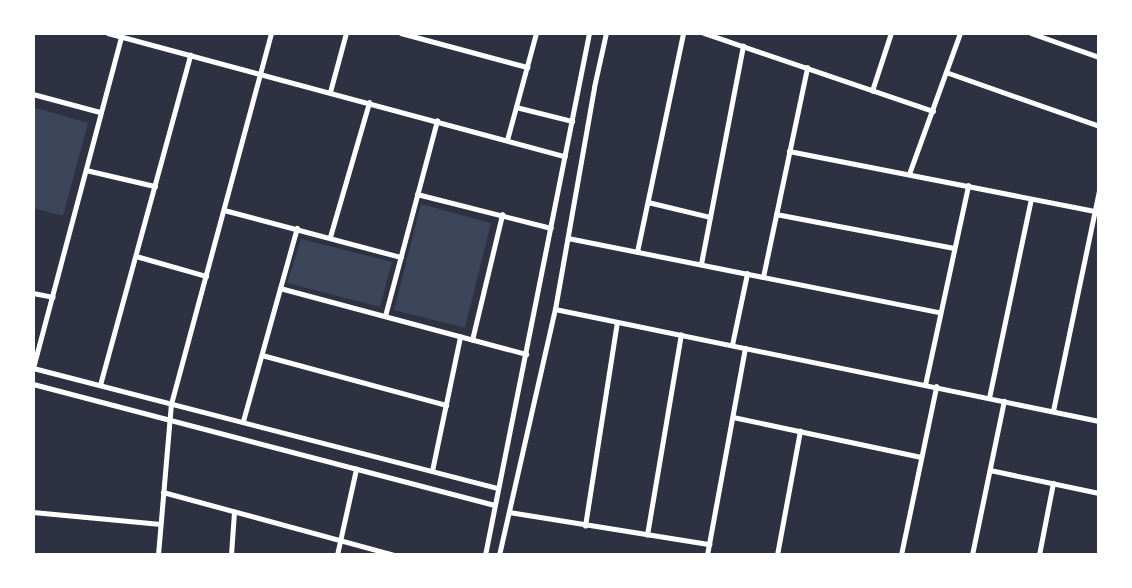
<!DOCTYPE html>
<style>
body{margin:0}
#map{position:relative;width:1132px;height:588px;overflow:hidden;background:#2d3142;font-family:"Noto Serif",serif}
div>[style]{position:absolute}
[style*='--x']{left:calc(var(--x)*1px);top:calc(var(--y)*1px);width:calc(var(--w)*1px);rotate:calc(var(--a)*1deg)}
.green>*{inset:0;background:#3c4559}
.minor>*{height:4.5px;margin:-2.25px;padding:0 2.25px;transform-origin:2.25px;border-radius:2.25px;background:#fff}
.tertiary>*{height:5px;margin:-2.5px;padding:0 2.5px;transform-origin:2.5px;border-radius:2.5px;background:#fff}
span{translate:-50% -50%;white-space:nowrap;text-align:center;line-height:1.15;-webkit-text-stroke:5px #fff;paint-order:stroke}
.frame{position:absolute;inset:0;border:35px solid #fff;pointer-events:none}
</style>
<div id="map">
<div class="green">
<i style="clip-path:polygon(33px 107px,88px 123px,63px 216px,33px 208px)"></i>
<i style="clip-path:polygon(421px 204px,491px 223px,465px 328px,394px 310px)"></i>
<i style="clip-path:polygon(301px 239px,392px 262px,380px 307px,287px 283px)"></i>
</div>
<div class="minor">
<i style="--x:108;--y:33;--w:473;--a:15.1"></i>
<i style="--x:401;--y:33;--w:131;--a:15.1"></i>
<i style="--x:704;--y:33;--w:242;--a:18.8"></i>
<i style="--x:1031;--y:33;--w:72;--a:19.4"></i>
<i style="--x:946;--y:72;--w:162;--a:19.4"></i>
<i style="--x:872;--y:91;--w:61;--a:-71.9"></i>
<i style="--x:330;--y:92;--w:61;--a:-74.8"></i>
<i style="--x:33;--y:94;--w:69;--a:15"></i>
<i style="--x:516;--y:107;--w:58;--a:14"></i>
<i style="--x:507;--y:140;--w:111;--a:-74.8"></i>
<i style="--x:789;--y:151;--w:311;--a:11.1"></i>
<i style="--x:86;--y:170;--w:71;--a:13.1"></i>
<i style="--x:909;--y:174;--w:150;--a:-70.1"></i>
<i style="--x:417;--y:194;--w:138;--a:14.2"></i>
<i style="--x:648;--y:202;--w:64;--a:13.6"></i>
<i style="--x:224;--y:210;--w:183;--a:14.9"></i>
<i style="--x:776;--y:214;--w:181;--a:10.8"></i>
<i style="--x:330;--y:237;--w:140;--a:-73.8"></i>
<i style="--x:568;--y:238;--w:379;--a:11.3"></i>
<i style="--x:637;--y:252;--w:224;--a:-78.1"></i>
<i style="--x:136;--y:256;--w:73;--a:15.9"></i>
<i style="--x:701;--y:264;--w:222;--a:-79.1"></i>
<i style="--x:763;--y:277;--w:214;--a:-78.1"></i>
<i style="--x:280;--y:288;--w:255;--a:15"></i>
<i style="--x:33;--y:293;--w:20;--a:11"></i>
<i style="--x:555;--y:309;--w:555;--a:11.63"></i>
<i style="--x:385;--y:316;--w:202;--a:-75.1"></i>
<i style="--x:472;--y:340;--w:129;--a:-76.5"></i>
<i style="--x:732;--y:345;--w:73;--a:-78.1"></i>
<i style="--x:262;--y:355;--w:191;--a:15.2"></i>
<i style="--x:33;--y:368;--w:342;--a:-75.1"></i>
<i style="--x:100;--y:385;--w:342;--a:-74.7"></i>
<i style="--x:925;--y:385;--w:204;--a:-77.8"></i>
<i style="--x:989;--y:398;--w:203;--a:-78.1"></i>
<i style="--x:1053;--y:411;--w:226;--a:-78.2"></i>
<i style="--x:733;--y:417;--w:192;--a:12"></i>
<i style="--x:243;--y:421;--w:200;--a:-74.4"></i>
<i style="--x:990;--y:470;--w:111;--a:11.9"></i>
<i style="--x:432;--y:471;--w:137;--a:-78.2"></i>
<i style="--x:163;--y:492;--w:240;--a:15.2"></i>
<i style="--x:33;--y:512;--w:128;--a:5.4"></i>
<i style="--x:509;--y:512;--w:203;--a:9.1"></i>
<i style="--x:585;--y:526;--w:206;--a:-81.1"></i>
<i style="--x:647;--y:535;--w:203;--a:-80.4"></i>
<i style="--x:158;--y:555;--w:152;--a:-85.1"></i>
<i style="--x:171;--y:404;--w:384;--a:-74.9"></i>
<i style="--x:231;--y:555;--w:43;--a:-86"></i>
<i style="--x:337;--y:555;--w:88;--a:-77.5"></i>
<i style="--x:707;--y:555;--w:210;--a:-79.6"></i>
<i style="--x:777;--y:555;--w:126;--a:-79.5"></i>
<i style="--x:901;--y:555;--w:172;--a:-78.2"></i>
<i style="--x:972;--y:555;--w:157;--a:-78.3"></i>
<i style="--x:1039;--y:555;--w:73;--a:-79"></i>
</div>
<div class="tertiary">
<i style="--x:33;--y:368;--w:480;--a:14.5"></i>
<i style="--x:33;--y:384;--w:477;--a:14.7"></i>
<i style="--x:485;--y:555;--w:532;--a:-78.73"></i>
<i style="--x:499;--y:555;--w:252;--a:-77.2"></i>
<i style="--x:555;--y:309;--w:225;--a:-80"></i>
<i style="--x:594;--y:87;--w:55;--a:-77.5"></i>
</div>
<div class="frame"></div>
</div>
